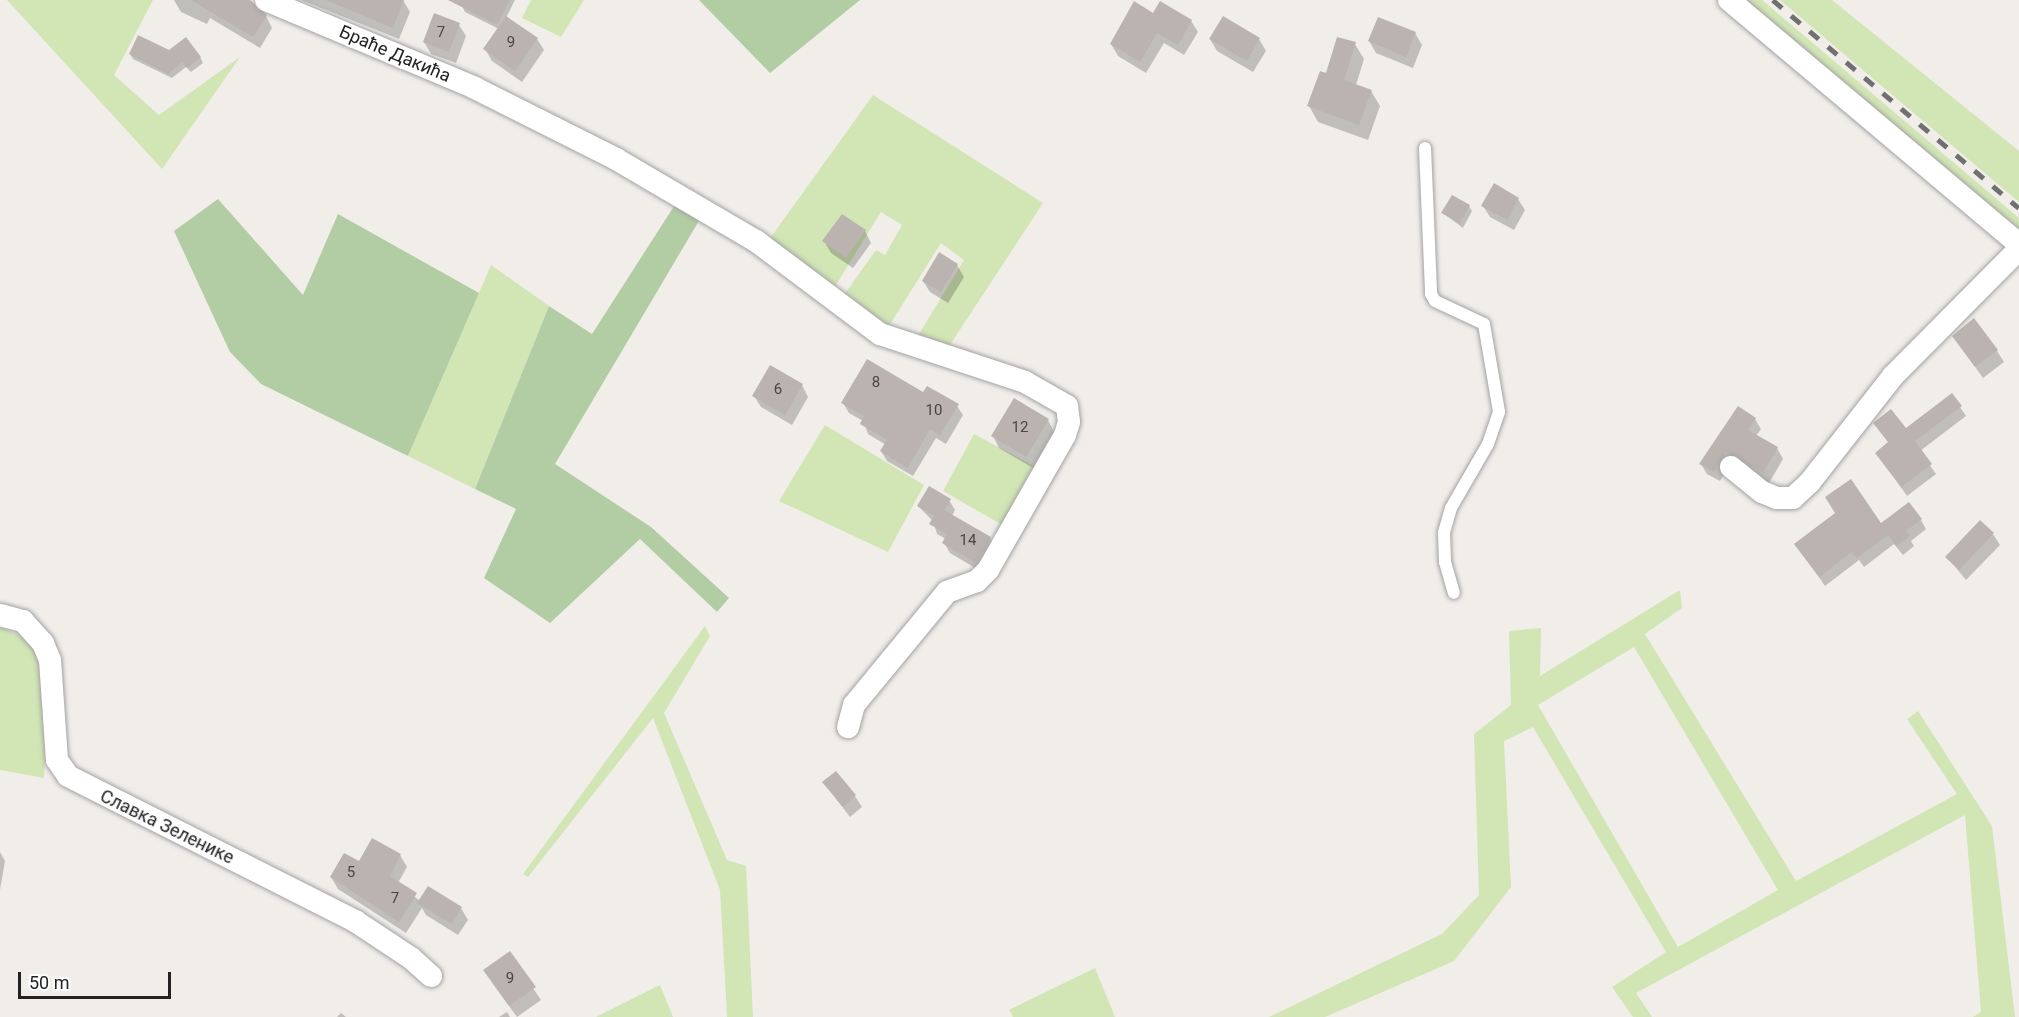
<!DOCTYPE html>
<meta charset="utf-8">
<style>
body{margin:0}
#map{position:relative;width:2019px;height:1017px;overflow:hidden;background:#f1eeea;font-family:Roboto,sans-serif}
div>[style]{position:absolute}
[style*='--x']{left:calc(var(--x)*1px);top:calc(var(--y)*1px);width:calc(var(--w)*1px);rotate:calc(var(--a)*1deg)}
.grass>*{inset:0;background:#d1e5b5}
.forest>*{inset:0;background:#b2cca3}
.shadow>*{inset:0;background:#0003}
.building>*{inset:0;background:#bab3af}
.roads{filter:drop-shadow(0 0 2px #a3a3a3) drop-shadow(0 0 2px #a3a3a3)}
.service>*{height:12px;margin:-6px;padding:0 6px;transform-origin:6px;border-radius:6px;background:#fff}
.minor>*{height:22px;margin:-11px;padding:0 11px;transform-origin:11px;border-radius:11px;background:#fff}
.rail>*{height:4.5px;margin-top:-2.25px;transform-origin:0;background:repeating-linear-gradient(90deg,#707070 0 12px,transparent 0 24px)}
span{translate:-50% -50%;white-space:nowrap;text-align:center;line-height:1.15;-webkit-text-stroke:4.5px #fff;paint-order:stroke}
.number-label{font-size:15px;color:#484645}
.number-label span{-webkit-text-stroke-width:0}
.street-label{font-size:18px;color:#222}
.scale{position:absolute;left:18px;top:972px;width:153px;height:27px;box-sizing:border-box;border:3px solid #222;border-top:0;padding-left:8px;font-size:18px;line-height:21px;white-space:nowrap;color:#222;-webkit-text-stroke:4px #fff;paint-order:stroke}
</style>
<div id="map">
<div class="grass">
<i style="clip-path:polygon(7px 0,153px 0,114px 75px,159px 115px,240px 57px,162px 169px)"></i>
<i style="clip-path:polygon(531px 0,584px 0,561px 37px,522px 18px)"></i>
<i style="clip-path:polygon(1743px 0,1762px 0,2019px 218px,2019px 235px)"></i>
<i style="clip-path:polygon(1780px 0,1832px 0,2019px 151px,2019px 202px)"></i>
<i style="clip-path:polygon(873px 95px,1043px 203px,944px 354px,913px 344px,964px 260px,941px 243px,889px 326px,844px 295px,876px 250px,885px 255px,902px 225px,881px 212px,834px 288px,766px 244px)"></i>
<i style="clip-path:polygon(491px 265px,549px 306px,475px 489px,408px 456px)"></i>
<i style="clip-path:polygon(825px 425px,924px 485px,888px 552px,779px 501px)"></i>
<i style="clip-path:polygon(974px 434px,1049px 474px,1018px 534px,943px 491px)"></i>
<i style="clip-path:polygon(evenodd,1680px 590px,1682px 608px,1645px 634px,1796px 881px,1957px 794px,1907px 719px,1918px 711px,1992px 826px,2015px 1017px,1973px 1017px,1981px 1012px,1965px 815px,1636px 993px,1652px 1017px,1633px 1017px,1612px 987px,1666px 952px,1533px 727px,1504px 741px,1511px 887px,1454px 961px,1325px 1017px,1269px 1017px,1442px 934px,1479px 895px,1474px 734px,1511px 705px,1509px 631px,1541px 628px,1540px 676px,1680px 590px,1634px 647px,1778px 890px,1678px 947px,1538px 705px,1634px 647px)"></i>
<i style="clip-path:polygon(705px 626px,710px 636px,664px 713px,727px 860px,746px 866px,753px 1017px,727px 1017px,720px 890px,653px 718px,528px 877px,523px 874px)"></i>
<i style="clip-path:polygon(0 627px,26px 638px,41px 658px,48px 697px,44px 778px,0 770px)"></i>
<i style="clip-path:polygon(1095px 968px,1115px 1017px,1013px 1017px,1009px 1010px)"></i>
<i style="clip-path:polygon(660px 985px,673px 1017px,596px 1017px)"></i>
</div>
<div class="forest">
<i style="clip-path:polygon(699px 0,860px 0,770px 73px)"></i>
<i style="clip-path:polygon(218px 199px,303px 295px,338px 214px,479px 293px,408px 456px,261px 384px,230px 352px,174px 231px)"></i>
<i style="clip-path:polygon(678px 200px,703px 214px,555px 464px,651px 527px,729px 598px,717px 612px,640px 539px,550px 623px,484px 578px,516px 509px,475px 489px,549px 306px,592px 334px)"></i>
</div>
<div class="shadow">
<i style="clip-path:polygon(174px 0,244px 0,266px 16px,272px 28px,260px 48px,210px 18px,207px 24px,181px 12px)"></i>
<i style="clip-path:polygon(301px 0,403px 0,410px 12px,399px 39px)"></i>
<i style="clip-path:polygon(466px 0,515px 0,506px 18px,537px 39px,544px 50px,522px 82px,492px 61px,485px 49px,499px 29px,465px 12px,462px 6px)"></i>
<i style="clip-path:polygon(1154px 15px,1191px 21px,1198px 32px,1184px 55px,1164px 43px,1146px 73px,1118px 56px,1111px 44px)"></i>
<i style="clip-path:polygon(459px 25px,466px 36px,456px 63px,431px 54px,424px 42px)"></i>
<i style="clip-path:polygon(1415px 33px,1422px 45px,1413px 68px,1376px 53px,1369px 41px)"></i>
<i style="clip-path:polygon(1210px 39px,1259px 39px,1266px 51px,1253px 72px,1217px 51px)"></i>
<i style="clip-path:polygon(1355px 44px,1364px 59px,1356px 85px,1371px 91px,1380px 106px,1368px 140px,1318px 122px,1309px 106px,1326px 75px)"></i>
<i style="clip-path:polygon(169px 52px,200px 57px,203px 63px,191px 72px,186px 67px,172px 78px,133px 59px,130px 54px)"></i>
<i style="clip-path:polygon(1518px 199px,1525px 210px,1514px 230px,1490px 217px,1483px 206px)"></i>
<i style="clip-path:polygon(1469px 206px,1472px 211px,1463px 228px,1443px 213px)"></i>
<i style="clip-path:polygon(865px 231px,871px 243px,853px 268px,831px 253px,824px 241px)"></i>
<i style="clip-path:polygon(957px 265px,964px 277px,948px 303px,930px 292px,923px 281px)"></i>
<i style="clip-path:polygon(1954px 337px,1997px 351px,2004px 362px,1983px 378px)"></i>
<i style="clip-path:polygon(802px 385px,808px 397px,792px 425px,761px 407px,754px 396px)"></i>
<i style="clip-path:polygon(924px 394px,957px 406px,963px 415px,946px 444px,936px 438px,913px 476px,887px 461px,881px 451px,886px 445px,868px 434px,863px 421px,849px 413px,843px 403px)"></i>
<i style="clip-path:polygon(1960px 407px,1966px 416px,1920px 451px,1936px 474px,1907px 496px,1877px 453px,1889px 443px,1875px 423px,1906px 430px)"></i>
<i style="clip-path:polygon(1755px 419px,1761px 429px,1756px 436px,1777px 448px,1783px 459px,1769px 483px,1732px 461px,1720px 481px,1707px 474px,1701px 464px)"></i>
<i style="clip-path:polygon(1048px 420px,1054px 432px,1033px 468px,999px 448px,993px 436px)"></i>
<i style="clip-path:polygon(949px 500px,955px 510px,952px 516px,990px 538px,996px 548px,982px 572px,950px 553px,944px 543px,946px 539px,937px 534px,933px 521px,918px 506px)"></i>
<i style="clip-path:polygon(1921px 520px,1926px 529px,1911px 541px,1914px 546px,1903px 555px,1894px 544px,1864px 567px,1859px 560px,1825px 586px,1796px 544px)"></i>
<i style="clip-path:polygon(1993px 534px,2000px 545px,1966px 580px,1947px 557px)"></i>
<i style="clip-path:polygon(824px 783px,855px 796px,862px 807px,850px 817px)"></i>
<i style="clip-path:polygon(0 852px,5px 861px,0 890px)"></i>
<i style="clip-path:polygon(400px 855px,407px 867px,398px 883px,420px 901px,461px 908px,468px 920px,458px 935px,426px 915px,422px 908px,406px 933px,338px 889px,331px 877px,360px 863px)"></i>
<i style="clip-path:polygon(509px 953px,541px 1000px,517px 1017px,492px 982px)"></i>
<i style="clip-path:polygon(507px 1012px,510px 1017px,499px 1017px)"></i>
<i style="clip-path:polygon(341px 1013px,346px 1017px,337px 1017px)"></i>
</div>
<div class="building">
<i style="clip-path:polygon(191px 0,250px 0,267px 15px,253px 37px)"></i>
<i style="clip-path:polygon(326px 0,404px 0,393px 28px)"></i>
<i style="clip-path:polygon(448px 0,510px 0,497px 25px)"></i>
<i style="clip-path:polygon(1134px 1px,1153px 13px,1160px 1px,1192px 20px,1178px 45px,1157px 33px,1140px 62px,1110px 44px)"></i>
<i style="clip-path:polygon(434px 13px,460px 23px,449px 52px,423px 42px)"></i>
<i style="clip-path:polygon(506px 16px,538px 38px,515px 71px,483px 49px)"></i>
<i style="clip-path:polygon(1223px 16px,1260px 38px,1247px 61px,1209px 39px)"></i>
<i style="clip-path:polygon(1378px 17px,1416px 32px,1406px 57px,1368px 41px)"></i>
<i style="clip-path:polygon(138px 35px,169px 50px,186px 37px,201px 57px,187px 68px,182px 62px,168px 74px,129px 54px)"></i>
<i style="clip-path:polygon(1337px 37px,1356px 42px,1344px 80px,1372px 90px,1359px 125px,1307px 106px,1320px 71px,1326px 73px)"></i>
<i style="clip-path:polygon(1494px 183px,1519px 198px,1507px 220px,1481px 206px)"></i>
<i style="clip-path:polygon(1452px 195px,1470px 205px,1460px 223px,1441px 213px)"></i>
<i style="clip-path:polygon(842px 214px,866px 230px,846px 258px,822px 241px)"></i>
<i style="clip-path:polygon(939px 252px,958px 264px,941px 292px,922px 281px)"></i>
<i style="clip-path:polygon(1974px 318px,1998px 350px,1975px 367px,1952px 336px)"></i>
<i style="clip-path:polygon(867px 359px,923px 392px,927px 386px,959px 404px,940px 435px,930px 429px,908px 468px,880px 451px,887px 440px,860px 424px,864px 416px,841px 403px)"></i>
<i style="clip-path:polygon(770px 365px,803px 384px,785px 415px,752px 396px)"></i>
<i style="clip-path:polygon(1952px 393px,1962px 406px,1915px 441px,1932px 464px,1901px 487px,1875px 453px,1888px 442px,1873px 423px,1891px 409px,1906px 428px)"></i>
<i style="clip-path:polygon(1014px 398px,1049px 419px,1026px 457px,991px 436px)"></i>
<i style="clip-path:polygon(1738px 406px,1756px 418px,1748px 430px,1778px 447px,1763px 473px,1726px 452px,1714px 472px,1699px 464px)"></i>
<i style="clip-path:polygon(1851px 479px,1881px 523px,1909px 502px,1922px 519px,1906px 531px,1910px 536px,1896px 546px,1888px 535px,1857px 558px,1852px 552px,1819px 577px,1794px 544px,1835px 513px,1825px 497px)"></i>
<i style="clip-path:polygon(929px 486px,951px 499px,944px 510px,991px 537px,976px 563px,942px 543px,947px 534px,929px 524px,934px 516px,917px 506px)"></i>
<i style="clip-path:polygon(1980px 520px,1994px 533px,1959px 570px,1945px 557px)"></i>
<i style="clip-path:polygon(836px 771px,856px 795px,843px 807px,822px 782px)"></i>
<i style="clip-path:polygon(372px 838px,401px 854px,390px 876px,417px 893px,399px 922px,330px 877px,344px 853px,359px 861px)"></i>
<i style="clip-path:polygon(428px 886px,462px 907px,452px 924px,417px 903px)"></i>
<i style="clip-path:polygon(510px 951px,536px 987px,509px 1006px,483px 970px)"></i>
</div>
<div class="roads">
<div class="service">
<i style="--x:1425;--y:148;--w:146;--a:87.6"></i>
<i style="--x:1431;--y:294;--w:8;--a:60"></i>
<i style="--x:1435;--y:301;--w:54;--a:25.1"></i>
<i style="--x:1484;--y:324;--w:89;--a:80.3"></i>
<i style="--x:1499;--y:412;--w:34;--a:109"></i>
<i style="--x:1488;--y:444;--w:74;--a:120"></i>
<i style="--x:1451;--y:508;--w:26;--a:106"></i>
<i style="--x:1444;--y:533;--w:29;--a:88"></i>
<i style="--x:1445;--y:562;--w:32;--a:74"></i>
</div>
<div class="minor">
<i style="--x:266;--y:0;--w:227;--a:22.8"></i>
<i style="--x:475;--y:88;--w:158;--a:26.7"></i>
<i style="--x:616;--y:159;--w:162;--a:30.4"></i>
<i style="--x:756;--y:241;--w:155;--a:36.9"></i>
<i style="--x:880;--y:334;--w:153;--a:18.3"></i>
<i style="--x:1025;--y:382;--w:48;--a:29.7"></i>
<i style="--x:1067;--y:406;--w:16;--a:83"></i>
<i style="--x:1069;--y:422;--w:14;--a:107"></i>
<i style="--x:1065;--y:435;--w:155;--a:119.7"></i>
<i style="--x:988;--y:570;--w:16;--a:135"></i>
<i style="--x:977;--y:581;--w:32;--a:160"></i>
<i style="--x:947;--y:592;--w:146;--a:129.5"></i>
<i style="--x:854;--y:705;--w:23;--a:105"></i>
<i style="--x:1729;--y:0;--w:379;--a:40.1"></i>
<i style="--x:1731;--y:467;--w:40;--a:39"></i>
<i style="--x:1762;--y:492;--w:16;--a:22"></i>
<i style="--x:1777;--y:498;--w:16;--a:0"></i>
<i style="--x:1793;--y:498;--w:23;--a:-43"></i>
<i style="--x:1810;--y:482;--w:135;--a:-51.9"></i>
<i style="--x:1893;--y:376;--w:179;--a:-45.2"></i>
<i style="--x:0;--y:615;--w:24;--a:15"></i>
<i style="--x:23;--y:621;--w:30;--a:48"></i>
<i style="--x:43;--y:643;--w:18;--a:68"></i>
<i style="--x:50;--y:660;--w:100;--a:86"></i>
<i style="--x:57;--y:760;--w:19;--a:55"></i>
<i style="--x:68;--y:776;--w:322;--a:26.8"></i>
<i style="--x:355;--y:921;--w:67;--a:33.5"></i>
<i style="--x:411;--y:958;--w:27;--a:42"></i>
</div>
</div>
<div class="rail">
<i style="--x:1773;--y:0;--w:322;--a:40.2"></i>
</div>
<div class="number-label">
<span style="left:441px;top:33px">7</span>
<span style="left:511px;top:43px">9</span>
<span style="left:876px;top:383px">8</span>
<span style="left:778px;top:390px">6</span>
<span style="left:934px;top:411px">10</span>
<span style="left:1020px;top:428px">12</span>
<span style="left:968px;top:541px">14</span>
<span style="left:351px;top:873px">5</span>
<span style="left:395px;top:899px">7</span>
<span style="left:510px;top:979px">9</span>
</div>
<div class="street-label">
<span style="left:395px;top:54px;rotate:23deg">Браће Дакића</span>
<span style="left:167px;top:827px;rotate:26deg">Славка Зеленике</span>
</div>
<div class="scale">50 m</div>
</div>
